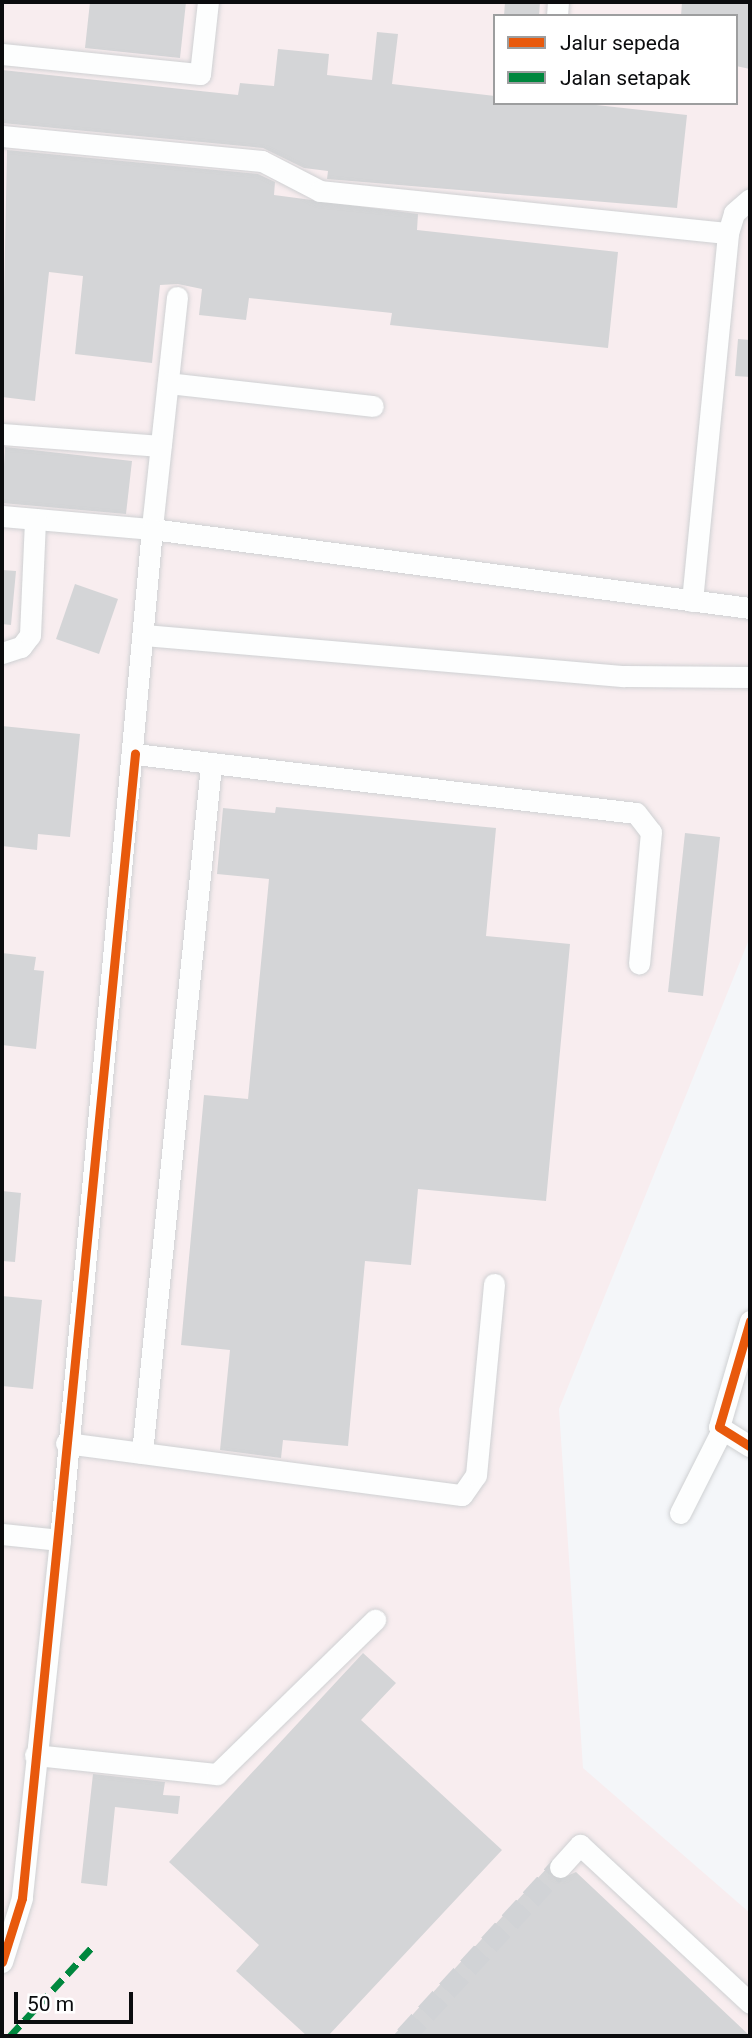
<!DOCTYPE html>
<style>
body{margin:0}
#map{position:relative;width:752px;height:2038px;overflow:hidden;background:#f4f6f9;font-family:Roboto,sans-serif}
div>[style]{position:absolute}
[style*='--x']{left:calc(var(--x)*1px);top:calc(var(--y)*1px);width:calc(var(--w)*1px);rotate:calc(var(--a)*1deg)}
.industrial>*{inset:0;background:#f8edef}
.building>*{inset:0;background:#d4d5d7}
.minor-tunnel>*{height:21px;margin-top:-10.5px;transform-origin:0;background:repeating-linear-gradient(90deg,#d1d3d6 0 21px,transparent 0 31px)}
.roads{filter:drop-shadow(0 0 2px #cfd1d3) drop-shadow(0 0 2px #cfd1d3)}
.minor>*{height:21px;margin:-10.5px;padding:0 10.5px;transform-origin:10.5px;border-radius:10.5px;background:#fdfefe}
.quiet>*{height:7px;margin-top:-3.5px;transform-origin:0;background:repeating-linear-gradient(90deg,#00873e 0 14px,transparent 0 21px)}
.cycleway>*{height:9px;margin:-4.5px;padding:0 4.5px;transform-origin:4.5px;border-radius:4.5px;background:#e8590c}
span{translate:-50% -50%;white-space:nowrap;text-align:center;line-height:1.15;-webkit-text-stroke:5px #fff;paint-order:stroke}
.frame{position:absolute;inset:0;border:4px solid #0b0c0e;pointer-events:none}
.legend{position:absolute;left:493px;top:14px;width:245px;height:91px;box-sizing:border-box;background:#fff;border:2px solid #9d9e9f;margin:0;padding:9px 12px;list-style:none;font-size:21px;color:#0b0c0e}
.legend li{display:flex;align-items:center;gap:14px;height:35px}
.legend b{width:35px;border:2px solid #9d9e9f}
.scale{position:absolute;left:14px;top:1992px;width:119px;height:32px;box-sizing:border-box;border:4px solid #0b0c0e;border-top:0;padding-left:9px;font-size:21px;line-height:24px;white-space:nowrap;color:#0b0c0e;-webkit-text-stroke:5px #fff;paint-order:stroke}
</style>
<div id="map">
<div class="industrial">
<i style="clip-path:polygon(evenodd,2px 2px,750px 2px,750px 937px,559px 1409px,583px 1768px,750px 1913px,750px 2036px,2px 2036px,2px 2px,495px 16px,736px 16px,736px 103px,495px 103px,495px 16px)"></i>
</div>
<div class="building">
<i style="clip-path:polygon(90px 2px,186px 2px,180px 58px,85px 48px)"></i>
<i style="clip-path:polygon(505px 2px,540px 2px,539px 16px,504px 16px)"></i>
<i style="clip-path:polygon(682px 2px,750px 2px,750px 69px,736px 66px,736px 16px,681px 16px)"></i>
<i style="clip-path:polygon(377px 32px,398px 34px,392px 84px,495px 96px,495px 103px,578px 103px,687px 115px,677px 208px,327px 179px,328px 171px,304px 168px,263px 148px,2px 123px,2px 70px,238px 95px,240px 83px,274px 86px,278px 49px,329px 54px,327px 75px,372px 80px)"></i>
<i style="clip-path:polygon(7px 150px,258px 174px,275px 182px,274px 195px,418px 214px,417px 230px,618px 252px,608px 348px,390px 325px,392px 313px,249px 298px,246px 320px,199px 315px,202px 289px,178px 284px,160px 285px,152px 363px,75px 354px,83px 276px,49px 272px,35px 401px,2px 397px)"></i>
<i style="clip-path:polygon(738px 339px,750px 340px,750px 377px,735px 376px)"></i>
<i style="clip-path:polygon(5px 447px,132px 461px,126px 514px,2px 503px)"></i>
<i style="clip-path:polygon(2px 570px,16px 571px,11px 625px,2px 624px)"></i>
<i style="clip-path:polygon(75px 584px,118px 599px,99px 654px,56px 639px)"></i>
<i style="clip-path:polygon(2px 726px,80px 734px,70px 837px,38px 834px,37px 850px,2px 846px)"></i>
<i style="clip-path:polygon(276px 807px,496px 828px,486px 936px,570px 944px,546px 1201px,418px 1189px,411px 1265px,365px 1261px,348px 1446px,283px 1440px,281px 1458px,220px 1450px,230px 1350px,181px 1345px,204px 1095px,248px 1099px,269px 879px,217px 874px,223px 808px,275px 813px)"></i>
<i style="clip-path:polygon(685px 833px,720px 837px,703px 996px,668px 992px)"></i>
<i style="clip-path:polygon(2px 953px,36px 957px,34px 970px,44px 971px,36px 1049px,2px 1045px)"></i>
<i style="clip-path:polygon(2px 1191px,21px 1193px,15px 1262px,2px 1261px)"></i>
<i style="clip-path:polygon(2px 1296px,42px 1300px,33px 1389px,2px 1386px)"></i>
<i style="clip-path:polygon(363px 1653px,396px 1683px,361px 1720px,502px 1850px,328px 2036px,307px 2036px,236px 1971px,259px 1945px,169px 1862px)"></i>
<i style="clip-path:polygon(93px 1774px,165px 1782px,163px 1795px,180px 1796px,178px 1814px,115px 1807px,107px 1886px,81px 1883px)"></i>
<i style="clip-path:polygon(547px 1868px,558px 1880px,576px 1872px,750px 2036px,393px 2036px)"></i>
</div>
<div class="minor-tunnel">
<i style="--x:405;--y:2036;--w:229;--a:-47.5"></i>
</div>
<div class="roads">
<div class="minor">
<i style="--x:557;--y:16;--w:14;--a:-86"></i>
<i style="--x:2;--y:54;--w:199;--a:5.8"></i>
<i style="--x:200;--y:74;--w:72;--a:-83.7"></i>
<i style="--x:2;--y:136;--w:261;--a:5.5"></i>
<i style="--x:262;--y:161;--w:65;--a:27.3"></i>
<i style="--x:320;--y:191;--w:410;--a:5.9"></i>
<i style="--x:177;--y:297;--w:233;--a:96.2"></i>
<i style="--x:152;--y:529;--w:603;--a:7.53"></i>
<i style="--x:168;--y:383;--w:206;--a:6.4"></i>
<i style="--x:2;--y:434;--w:159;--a:4.3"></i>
<i style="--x:2;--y:516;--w:151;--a:5"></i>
<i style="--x:152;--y:529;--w:1015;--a:95.2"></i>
<i style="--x:60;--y:1540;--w:360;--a:96.1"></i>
<i style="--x:22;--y:1898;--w:67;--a:107.4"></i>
<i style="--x:692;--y:601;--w:370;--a:-84.4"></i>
<i style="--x:728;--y:233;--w:21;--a:-73"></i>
<i style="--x:734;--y:213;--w:21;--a:-41"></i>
<i style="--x:144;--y:635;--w:482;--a:4.9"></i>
<i style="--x:624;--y:676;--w:126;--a:0.5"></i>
<i style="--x:2;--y:653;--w:20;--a:-18"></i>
<i style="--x:21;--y:647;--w:15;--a:-53"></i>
<i style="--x:30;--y:635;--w:116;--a:-87.5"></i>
<i style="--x:135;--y:754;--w:504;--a:6.72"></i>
<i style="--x:636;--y:813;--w:24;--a:52"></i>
<i style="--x:651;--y:832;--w:132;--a:95.2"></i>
<i style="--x:750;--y:1321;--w:110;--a:106.3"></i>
<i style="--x:719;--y:1427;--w:36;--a:32"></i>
<i style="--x:66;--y:1443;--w:399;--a:7.5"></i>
<i style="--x:462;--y:1495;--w:24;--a:-55"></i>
<i style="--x:476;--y:1475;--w:192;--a:-84.6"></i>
<i style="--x:142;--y:1453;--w:691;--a:-84.27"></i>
<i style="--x:680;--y:1513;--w:91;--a:-63.2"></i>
<i style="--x:2;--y:1534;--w:58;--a:5.9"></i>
<i style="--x:35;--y:1755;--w:183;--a:6"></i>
<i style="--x:217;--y:1774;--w:221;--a:-44.3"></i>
<i style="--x:560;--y:1867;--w:30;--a:-48"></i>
<i style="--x:580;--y:1845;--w:232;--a:42.9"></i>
</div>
</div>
<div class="quiet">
<i style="--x:10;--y:2036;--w:122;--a:-47.3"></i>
</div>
<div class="cycleway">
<i style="--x:750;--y:1321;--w:110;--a:106.3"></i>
<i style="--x:719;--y:1427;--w:36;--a:32"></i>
<i style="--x:2;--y:1962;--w:67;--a:-72.6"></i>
<i style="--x:22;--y:1898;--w:1150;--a:-84.36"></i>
</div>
<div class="frame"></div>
<ul class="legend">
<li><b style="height:9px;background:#e8590c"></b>Jalur sepeda</li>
<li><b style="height:9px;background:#00873e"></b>Jalan setapak</li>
</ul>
<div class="scale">50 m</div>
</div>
